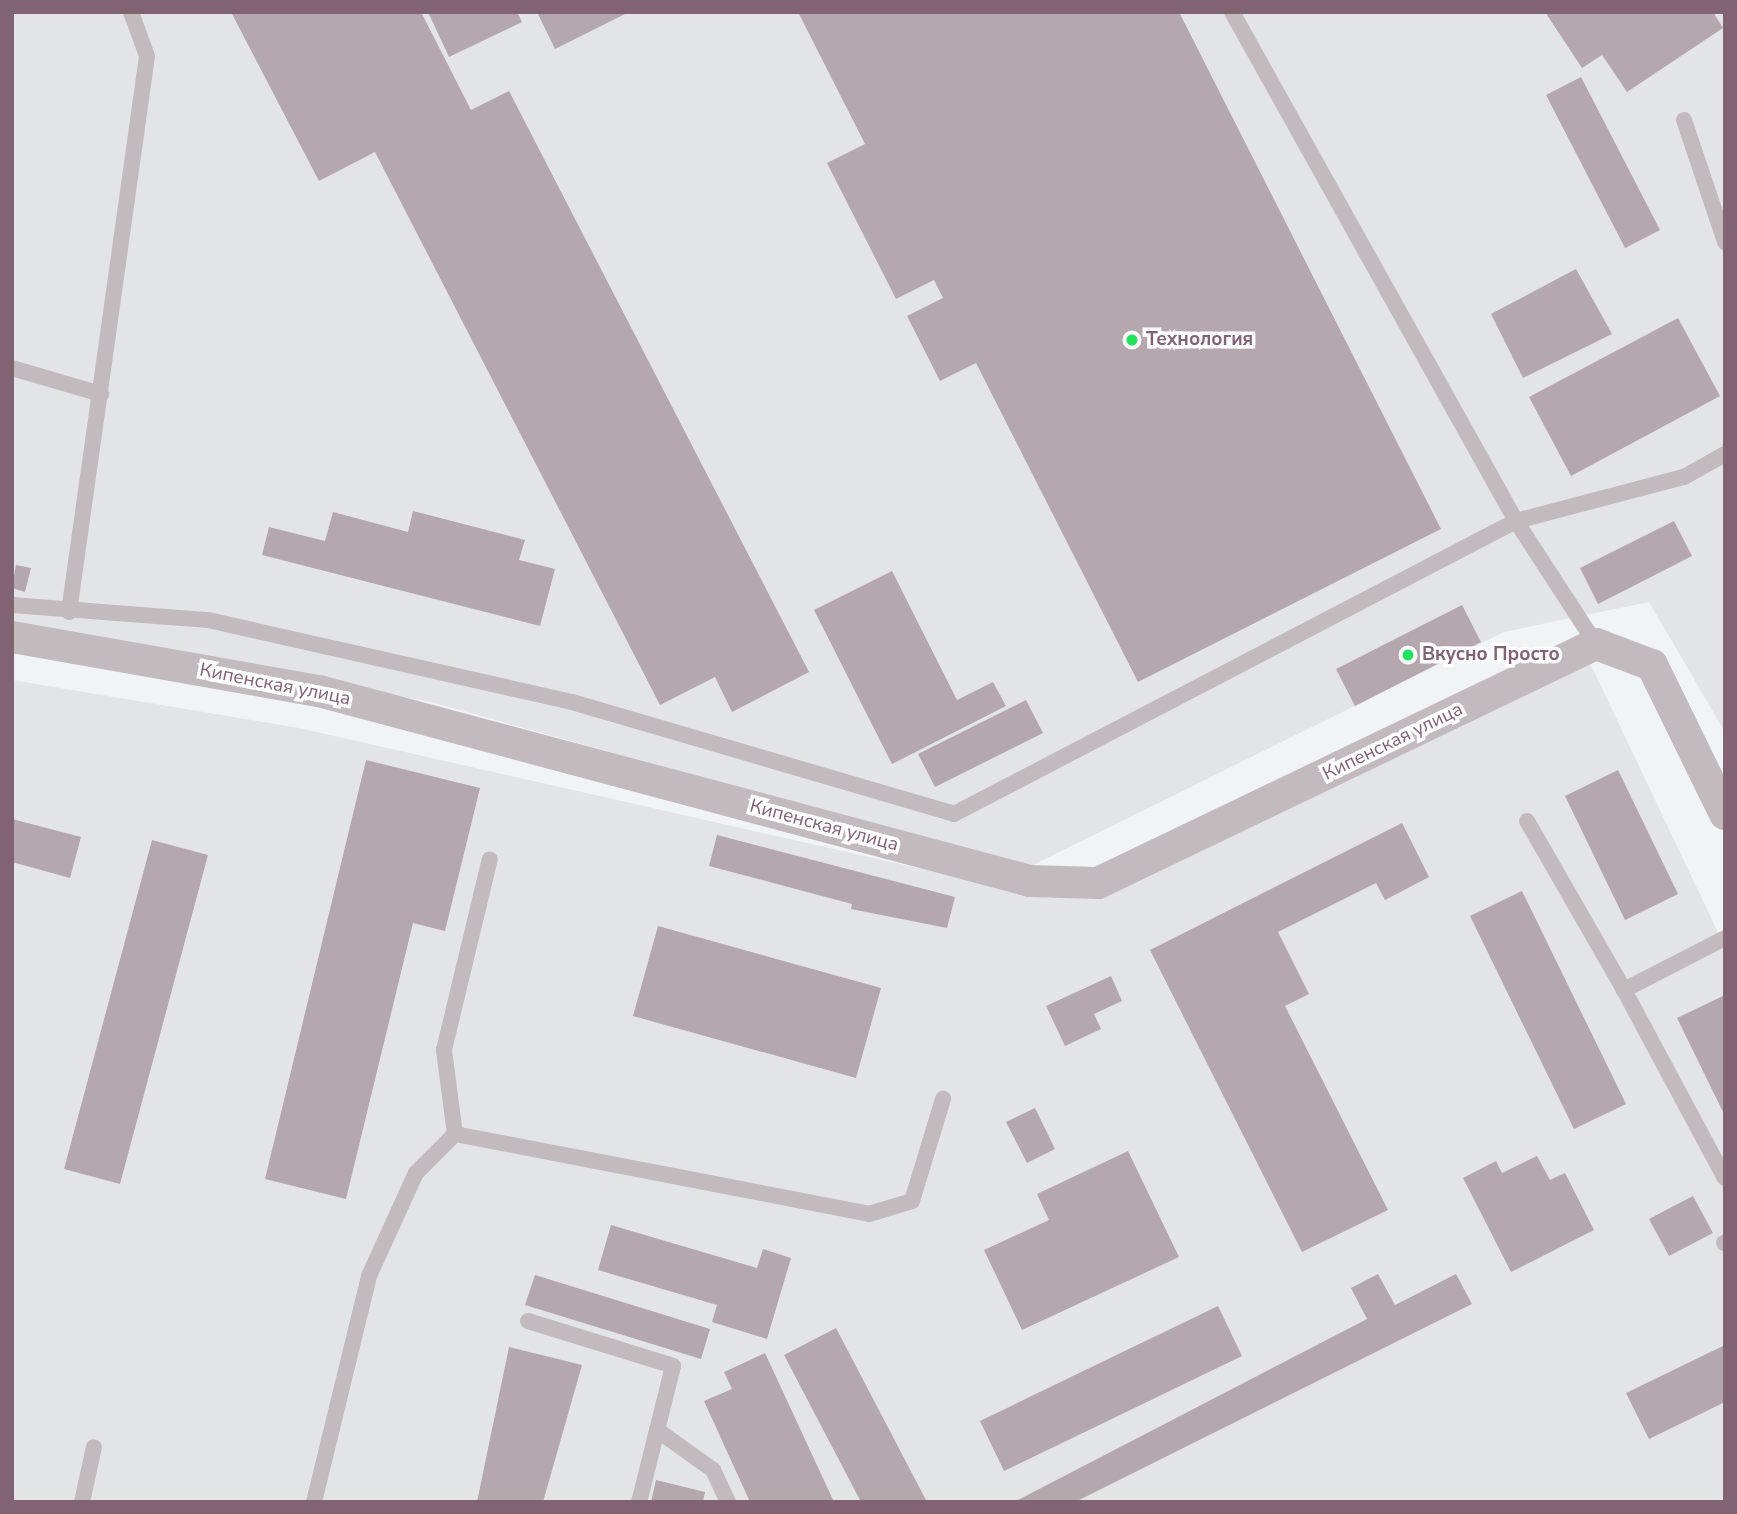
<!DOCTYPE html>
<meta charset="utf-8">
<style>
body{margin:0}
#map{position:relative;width:1737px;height:1514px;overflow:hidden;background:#f0f4f4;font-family:"Nunito Sans",sans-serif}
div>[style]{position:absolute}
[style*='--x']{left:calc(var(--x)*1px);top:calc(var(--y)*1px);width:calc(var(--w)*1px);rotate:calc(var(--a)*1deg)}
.built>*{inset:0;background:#e3e4e5}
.building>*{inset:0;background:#b4a7ae}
.lane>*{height:16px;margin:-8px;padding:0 8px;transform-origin:8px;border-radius:8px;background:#c3babe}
.street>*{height:32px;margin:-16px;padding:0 16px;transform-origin:16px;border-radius:16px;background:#c3babe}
.dots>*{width:19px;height:19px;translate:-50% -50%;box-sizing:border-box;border:4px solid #fff;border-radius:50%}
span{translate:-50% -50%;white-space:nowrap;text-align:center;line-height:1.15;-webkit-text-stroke:7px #fff;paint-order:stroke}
.poi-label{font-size:19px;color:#816371;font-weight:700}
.left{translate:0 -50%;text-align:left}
.street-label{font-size:19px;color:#816371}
.frame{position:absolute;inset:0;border:14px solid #816371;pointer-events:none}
</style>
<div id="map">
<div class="built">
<i style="clip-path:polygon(12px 12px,1725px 12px,1725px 732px,1649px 602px,1504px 632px,1027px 868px,431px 702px,12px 625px)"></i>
<i style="clip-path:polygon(1590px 663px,1725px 947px,1725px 1502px,12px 1502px,12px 680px,299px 728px,1050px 898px)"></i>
</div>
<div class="building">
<i style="clip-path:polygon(231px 12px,421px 12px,471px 110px,509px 91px,809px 672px,732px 712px,715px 677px,660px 705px,375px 152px,319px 181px)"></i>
<i style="clip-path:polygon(428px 12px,517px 12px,522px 22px,449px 57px)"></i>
<i style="clip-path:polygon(537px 12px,629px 12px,555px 49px)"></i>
<i style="clip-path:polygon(798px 12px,1179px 12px,1441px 529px,1138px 682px,976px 363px,940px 381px,907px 316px,943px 298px,934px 280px,896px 299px,827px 163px,865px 144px)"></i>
<i style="clip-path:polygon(1545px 12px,1713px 12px,1723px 28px,1627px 92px,1602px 55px,1582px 68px)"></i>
<i style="clip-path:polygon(1581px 77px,1660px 230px,1625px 248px,1546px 95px)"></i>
<i style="clip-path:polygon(1576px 269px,1612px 334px,1523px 378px,1491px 314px)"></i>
<i style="clip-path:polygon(1678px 318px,1720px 396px,1571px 476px,1529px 397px)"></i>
<i style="clip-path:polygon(413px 511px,525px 540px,519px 560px,555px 569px,540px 626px,262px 555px,269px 527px,325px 541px,333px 512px,408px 532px)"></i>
<i style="clip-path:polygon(1674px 521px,1692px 556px,1598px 604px,1580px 568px)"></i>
<i style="clip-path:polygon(16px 565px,31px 568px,25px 592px,12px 588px)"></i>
<i style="clip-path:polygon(892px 571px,957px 700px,993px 682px,1006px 706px,892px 764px,814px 610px)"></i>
<i style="clip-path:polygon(1462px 605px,1481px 642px,1355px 706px,1336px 669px)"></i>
<i style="clip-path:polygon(1026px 700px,1043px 733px,935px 787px,918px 754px)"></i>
<i style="clip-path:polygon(366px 760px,480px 788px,445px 931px,413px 923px,346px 1199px,265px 1179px)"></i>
<i style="clip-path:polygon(1618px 770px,1678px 894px,1625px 920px,1565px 796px)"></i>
<i style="clip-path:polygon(12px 819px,81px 837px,70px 878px,12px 862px)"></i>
<i style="clip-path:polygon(1402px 823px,1429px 877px,1385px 900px,1376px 883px,1278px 932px,1309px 994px,1285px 1006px,1388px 1210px,1302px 1252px,1150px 950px)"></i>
<i style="clip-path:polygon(717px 835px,955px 897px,947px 928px,851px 909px,852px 904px,709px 866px)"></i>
<i style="clip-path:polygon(152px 840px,208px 855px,120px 1184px,64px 1169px)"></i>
<i style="clip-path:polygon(1522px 891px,1626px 1104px,1574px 1129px,1470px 916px)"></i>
<i style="clip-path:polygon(658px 926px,881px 988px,856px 1078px,633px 1016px)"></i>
<i style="clip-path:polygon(1111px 976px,1122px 1001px,1094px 1014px,1101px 1029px,1065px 1046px,1046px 1006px)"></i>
<i style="clip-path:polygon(1725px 995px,1725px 1116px,1677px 1018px)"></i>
<i style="clip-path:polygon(1035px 1108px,1055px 1149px,1027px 1163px,1006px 1122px)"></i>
<i style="clip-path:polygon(1128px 1151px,1179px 1257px,1022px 1330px,984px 1250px,1049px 1220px,1037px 1194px)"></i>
<i style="clip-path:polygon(1537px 1156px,1550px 1180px,1565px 1173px,1594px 1230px,1511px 1272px,1463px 1178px,1496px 1161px,1502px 1173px)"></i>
<i style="clip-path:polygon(1693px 1196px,1713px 1233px,1669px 1256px,1649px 1219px)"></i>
<i style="clip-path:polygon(611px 1225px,757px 1268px,763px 1249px,791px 1258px,767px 1339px,712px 1322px,717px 1305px,598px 1270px)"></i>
<i style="clip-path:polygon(1378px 1274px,1395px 1305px,1456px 1274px,1472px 1304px,1075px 1502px,1014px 1502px,1367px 1319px,1351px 1288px)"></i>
<i style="clip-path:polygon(535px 1275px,710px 1329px,701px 1359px,525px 1305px)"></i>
<i style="clip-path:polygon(1218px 1306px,1242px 1356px,1004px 1471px,980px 1421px)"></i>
<i style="clip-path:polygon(836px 1328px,927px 1502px,861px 1502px,784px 1355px)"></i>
<i style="clip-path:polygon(1725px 1345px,1725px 1402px,1649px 1439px,1626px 1393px)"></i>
<i style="clip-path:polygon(509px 1347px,582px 1365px,543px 1502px,477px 1502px)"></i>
<i style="clip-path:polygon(765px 1353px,834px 1502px,750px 1502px,704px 1401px,732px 1389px,724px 1372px)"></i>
<i style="clip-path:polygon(656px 1480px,705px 1492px,703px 1502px,651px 1502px)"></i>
</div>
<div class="lane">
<i style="--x:1232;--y:12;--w:583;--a:60.84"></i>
<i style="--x:1516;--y:521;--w:147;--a:57"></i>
<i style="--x:1684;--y:120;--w:129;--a:71.4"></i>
<i style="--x:12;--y:368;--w:93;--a:16.3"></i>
<i style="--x:12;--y:605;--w:197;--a:4.4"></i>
<i style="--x:208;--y:620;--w:373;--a:12.7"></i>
<i style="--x:572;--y:702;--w:398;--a:16.3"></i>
<i style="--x:954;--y:814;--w:634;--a:-27.54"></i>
<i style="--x:1516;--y:521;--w:174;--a:-14.7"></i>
<i style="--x:1684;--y:477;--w:47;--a:-29.3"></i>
<i style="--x:69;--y:612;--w:561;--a:-82.01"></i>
<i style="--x:147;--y:56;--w:47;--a:-110"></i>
<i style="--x:1527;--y:821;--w:195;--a:60.1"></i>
<i style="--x:1725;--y:938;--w:114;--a:152.8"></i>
<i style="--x:1624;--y:990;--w:213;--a:61.8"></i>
<i style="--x:455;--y:1134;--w:85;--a:-97.5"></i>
<i style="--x:444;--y:1050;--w:196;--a:-76.5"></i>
<i style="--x:1724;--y:1243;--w:1;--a:-45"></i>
<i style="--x:528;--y:1321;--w:152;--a:17.2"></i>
<i style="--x:673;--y:1366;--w:140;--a:104"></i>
<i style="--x:657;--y:1430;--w:69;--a:35.5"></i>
<i style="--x:713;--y:1470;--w:35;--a:65"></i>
<i style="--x:82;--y:1502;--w:56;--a:-77.7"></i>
<i style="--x:314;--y:1502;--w:233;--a:-76.3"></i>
<i style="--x:369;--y:1276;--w:113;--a:-65.5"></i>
<i style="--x:416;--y:1173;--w:55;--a:-45"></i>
<i style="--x:455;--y:1134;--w:422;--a:10.9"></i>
<i style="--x:869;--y:1214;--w:45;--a:-16.8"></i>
<i style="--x:912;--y:1201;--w:107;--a:-73.1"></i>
</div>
<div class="street">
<i style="--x:12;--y:637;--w:312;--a:10"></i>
<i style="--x:319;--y:691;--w:736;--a:14.96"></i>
<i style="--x:1030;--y:881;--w:68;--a:1.7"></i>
<i style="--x:1098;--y:883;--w:552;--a:-25.64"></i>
<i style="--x:1596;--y:644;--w:60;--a:20.6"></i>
<i style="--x:1652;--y:665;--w:166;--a:63.9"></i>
</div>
<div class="dots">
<i style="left:1132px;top:340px;background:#22e25d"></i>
<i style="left:1408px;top:655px;background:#22e25d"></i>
</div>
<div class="poi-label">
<span class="left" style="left:1146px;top:340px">Технология</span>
<span class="left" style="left:1422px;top:655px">Вкусно Просто</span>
</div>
<div class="street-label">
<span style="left:275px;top:685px;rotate:11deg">Кипенская улица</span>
<span style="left:1393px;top:742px;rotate:-26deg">Кипенская улица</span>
<span style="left:824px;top:826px;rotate:15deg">Кипенская улица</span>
</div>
<div class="frame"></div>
</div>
